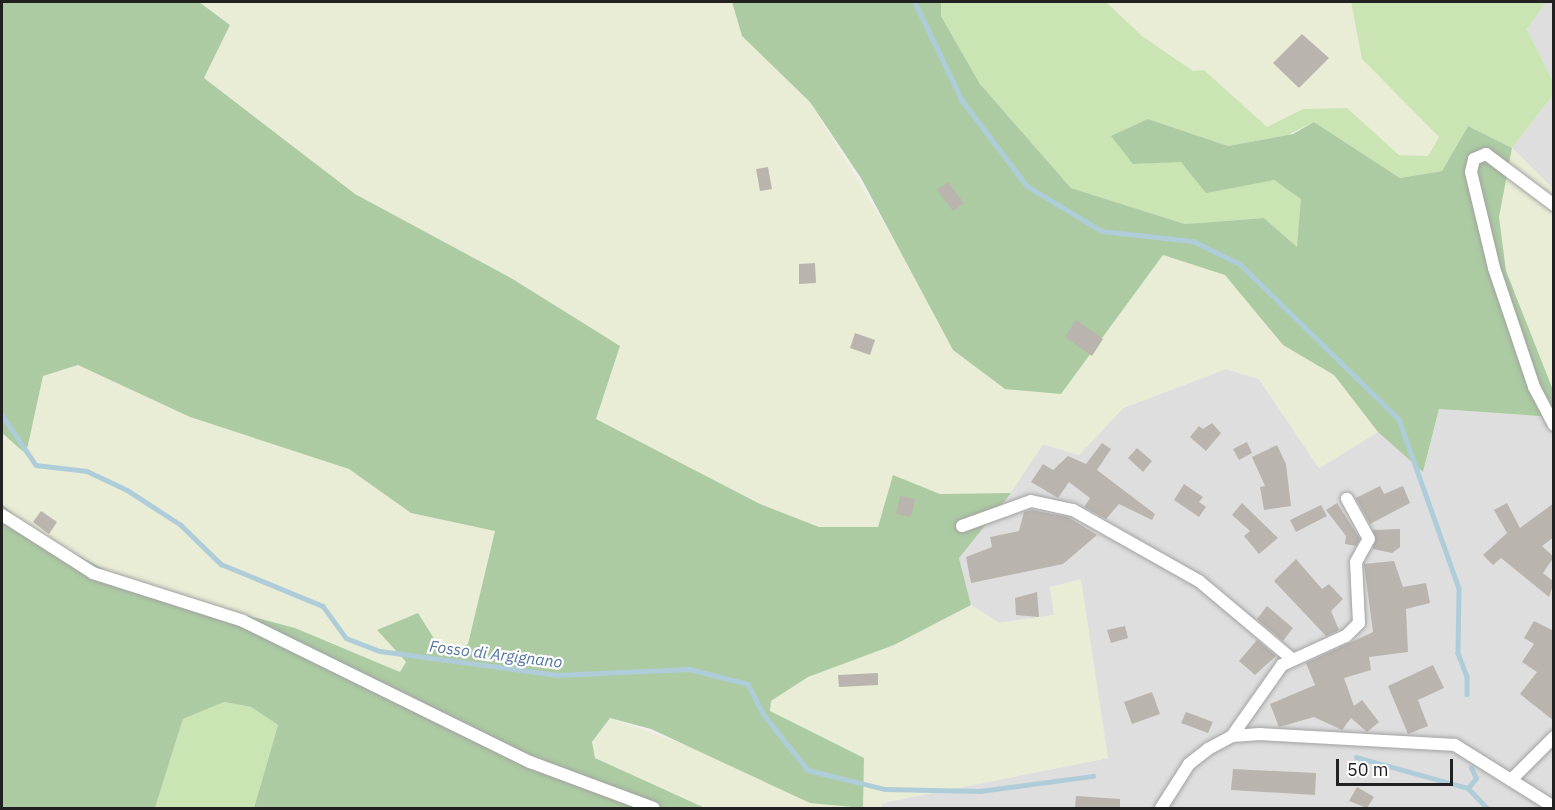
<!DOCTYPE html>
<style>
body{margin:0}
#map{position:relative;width:1555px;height:810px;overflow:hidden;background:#f0eee9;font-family:"IBM Plex Sans",sans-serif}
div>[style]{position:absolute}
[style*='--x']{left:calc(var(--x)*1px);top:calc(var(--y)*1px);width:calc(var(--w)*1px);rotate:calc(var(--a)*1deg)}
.residential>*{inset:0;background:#dfdede}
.farmland>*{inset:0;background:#eaedd6}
.grass>*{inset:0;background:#cae4b4}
.forest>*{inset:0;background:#accba2}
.stream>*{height:4.5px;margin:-2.25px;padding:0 2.25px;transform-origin:2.25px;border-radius:2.25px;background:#aecdd9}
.building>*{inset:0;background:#b9b4ae}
.roads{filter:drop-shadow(0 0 2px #a2a2a2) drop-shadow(0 0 2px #a2a2a2)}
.street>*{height:12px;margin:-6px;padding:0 6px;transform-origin:6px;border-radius:6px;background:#fff}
span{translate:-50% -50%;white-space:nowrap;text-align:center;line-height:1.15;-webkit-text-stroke:4.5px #fff;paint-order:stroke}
.water-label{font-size:16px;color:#5376a0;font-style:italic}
.frame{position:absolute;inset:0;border:3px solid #212121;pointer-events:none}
.scale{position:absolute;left:1336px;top:759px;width:117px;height:27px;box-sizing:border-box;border:3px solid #212121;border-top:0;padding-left:8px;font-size:18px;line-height:21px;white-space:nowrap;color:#212121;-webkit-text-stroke:4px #fff;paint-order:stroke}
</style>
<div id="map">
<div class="residential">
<i style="clip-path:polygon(1545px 2px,1553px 2px,1553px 81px,1527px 29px)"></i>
<i style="clip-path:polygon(1553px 95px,1553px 189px,1512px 148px)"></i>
<i style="clip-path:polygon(1226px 369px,1259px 379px,1319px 468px,1378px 432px,1423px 472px,1439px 409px,1553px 417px,1553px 808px,882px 808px,882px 803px,1108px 758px,1054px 615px,999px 623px,971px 605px,959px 558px,1043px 444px,1079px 455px,1123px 408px)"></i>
</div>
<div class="farmland">
<i style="clip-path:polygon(199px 2px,732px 2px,742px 36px,810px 102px,905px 258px,1061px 394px,1163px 255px,1225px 274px,1283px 345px,1334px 375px,1378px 432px,1319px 468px,1259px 379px,1226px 369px,1123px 408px,1079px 455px,1043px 444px,1011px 493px,940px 494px,893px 475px,878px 527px,819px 527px,760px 504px,596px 419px,620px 346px,511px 278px,355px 194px,204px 78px,230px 25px)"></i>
<i style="clip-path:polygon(1106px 2px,1351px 2px,1362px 59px,1439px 137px,1428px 156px,1399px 155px,1347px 108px,1303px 109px,1267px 127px,1204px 70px,1193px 71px,1142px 36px)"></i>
<i style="clip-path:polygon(1512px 148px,1553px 189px,1553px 390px,1506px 271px,1499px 217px)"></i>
<i style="clip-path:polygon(78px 365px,190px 417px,349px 469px,411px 513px,495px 531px,468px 644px,445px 656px,418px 613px,377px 630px,406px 663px,400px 672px,295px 628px,137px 587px,30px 530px,2px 504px,2px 433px,26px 453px,43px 376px)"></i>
<i style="clip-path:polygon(1081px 579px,1108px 758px,882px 803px,882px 808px,705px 808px,595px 758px,592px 743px,610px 718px,862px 808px,864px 758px,769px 711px,771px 701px,808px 677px,894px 645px,971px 605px,999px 623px,1054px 615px,1050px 587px)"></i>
</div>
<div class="grass">
<i style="clip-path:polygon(941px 2px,1106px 2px,1142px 36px,1193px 71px,1204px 70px,1267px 127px,1303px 109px,1347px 108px,1399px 155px,1428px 156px,1439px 137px,1362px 59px,1351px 2px,1546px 2px,1527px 29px,1553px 81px,1553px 95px,1512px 148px,1468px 126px,1442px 171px,1400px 178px,1314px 122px,1288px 135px,1228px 146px,1148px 119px,1133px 164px,1181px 161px,1206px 192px,1274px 180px,1302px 199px,1298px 248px,1264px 218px,1185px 224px,1071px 188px,980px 84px,941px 16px)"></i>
<i style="clip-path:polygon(224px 702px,251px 707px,278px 725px,254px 808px,155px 808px,183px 719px)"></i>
</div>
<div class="forest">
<i style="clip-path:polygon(2px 2px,199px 2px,230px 25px,204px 78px,355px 194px,511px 278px,620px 346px,596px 419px,760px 504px,819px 527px,878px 527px,893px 475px,940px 494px,1011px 493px,959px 558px,971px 605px,894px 645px,808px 677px,771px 701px,770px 711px,864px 758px,863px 808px,810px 803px,651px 729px,610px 718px,592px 742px,595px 758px,705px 808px,254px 808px,278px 725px,251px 707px,224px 702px,183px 719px,155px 808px,2px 808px,2px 504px,30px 530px,137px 587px,295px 628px,400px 672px,406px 662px,377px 630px,418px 613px,445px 656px,468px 644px,495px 531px,411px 513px,349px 469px,190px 417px,78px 365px,43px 376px,26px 454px,2px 433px)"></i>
<i style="clip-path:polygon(732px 2px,941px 2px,941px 16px,980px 84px,1071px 188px,1185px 224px,1264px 218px,1297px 247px,1301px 199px,1274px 180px,1206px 193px,1181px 162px,1133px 164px,1111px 136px,1148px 119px,1228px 146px,1293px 134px,1314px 122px,1400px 178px,1442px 171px,1468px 126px,1512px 148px,1499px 217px,1506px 271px,1553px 390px,1553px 417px,1439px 409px,1423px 472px,1378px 432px,1334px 375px,1283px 345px,1225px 275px,1163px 255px,1061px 394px,1005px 389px,953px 350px,861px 178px,810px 102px,742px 36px)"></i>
</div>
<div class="stream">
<i style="--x:915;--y:2;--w:109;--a:64.4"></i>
<i style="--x:962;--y:100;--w:108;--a:52.9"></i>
<i style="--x:1027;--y:186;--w:87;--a:31"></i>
<i style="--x:1102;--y:231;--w:92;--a:6.3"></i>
<i style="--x:1193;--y:241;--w:52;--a:26.1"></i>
<i style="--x:1240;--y:264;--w:222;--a:44.3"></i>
<i style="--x:1399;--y:419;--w:179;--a:70.5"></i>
<i style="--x:1459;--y:588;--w:65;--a:90.9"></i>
<i style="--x:1458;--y:653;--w:25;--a:69"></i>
<i style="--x:1467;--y:676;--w:18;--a:90"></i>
<i style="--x:2;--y:415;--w:60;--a:55.8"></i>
<i style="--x:36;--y:465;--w:51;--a:6.7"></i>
<i style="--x:87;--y:471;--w:44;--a:25.4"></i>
<i style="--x:127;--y:490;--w:64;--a:32.9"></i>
<i style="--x:181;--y:525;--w:56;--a:44.3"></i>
<i style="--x:221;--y:564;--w:110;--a:22.4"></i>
<i style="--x:323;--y:606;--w:39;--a:54"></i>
<i style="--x:346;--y:638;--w:36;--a:21"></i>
<i style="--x:380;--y:651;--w:179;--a:7.7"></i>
<i style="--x:557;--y:675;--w:132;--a:-2.6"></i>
<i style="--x:689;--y:669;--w:61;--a:14.3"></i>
<i style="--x:748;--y:684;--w:35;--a:63"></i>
<i style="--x:764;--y:715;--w:70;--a:51.3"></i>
<i style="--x:808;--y:770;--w:79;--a:13.9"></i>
<i style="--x:885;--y:789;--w:95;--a:1.2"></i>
<i style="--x:980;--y:791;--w:114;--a:-7.6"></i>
<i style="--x:1356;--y:757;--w:116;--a:15.5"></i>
<i style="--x:1468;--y:788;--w:28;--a:46"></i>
<i style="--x:1468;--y:788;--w:13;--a:-51"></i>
<i style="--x:1476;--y:778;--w:11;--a:-117"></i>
</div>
<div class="building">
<i style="clip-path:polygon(1302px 34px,1329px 58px,1299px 88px,1273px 63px)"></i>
<i style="clip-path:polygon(768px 167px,772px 189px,760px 191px,756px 169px)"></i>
<i style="clip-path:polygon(948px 182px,964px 203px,953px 211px,937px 190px)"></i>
<i style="clip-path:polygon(815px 263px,816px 283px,799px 284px,799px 264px)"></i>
<i style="clip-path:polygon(1076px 320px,1103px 339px,1092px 356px,1065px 337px)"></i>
<i style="clip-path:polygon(855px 333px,875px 340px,870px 355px,850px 348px)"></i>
<i style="clip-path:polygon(1212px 423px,1221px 433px,1206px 451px,1190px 437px,1199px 426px,1203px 429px)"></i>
<i style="clip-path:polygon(1247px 442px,1252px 453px,1239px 460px,1233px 449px)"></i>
<i style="clip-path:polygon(1102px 443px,1111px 449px,1097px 470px,1155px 514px,1152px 520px,1119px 504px,1106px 519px,1084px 507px,1090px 498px,1069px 482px,1058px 498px,1031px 482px,1043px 464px,1053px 470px,1068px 456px,1086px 464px)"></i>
<i style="clip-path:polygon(1277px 445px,1286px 464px,1291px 506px,1264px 510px,1260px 487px,1265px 486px,1252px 457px)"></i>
<i style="clip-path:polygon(1137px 448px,1152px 461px,1143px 472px,1128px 458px)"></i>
<i style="clip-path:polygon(1184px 484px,1203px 497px,1199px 502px,1206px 507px,1199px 517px,1174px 500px)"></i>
<i style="clip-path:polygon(1380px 486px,1384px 494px,1403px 486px,1410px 503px,1370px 524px,1356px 498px)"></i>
<i style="clip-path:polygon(900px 496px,915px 499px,911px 517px,896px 514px)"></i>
<i style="clip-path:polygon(1242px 503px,1278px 538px,1259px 554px,1244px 536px,1250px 531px,1232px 515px)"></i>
<i style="clip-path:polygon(1337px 503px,1360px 539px,1356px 546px,1345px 544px,1346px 536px,1326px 510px)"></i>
<i style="clip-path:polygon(1507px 503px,1520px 528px,1554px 503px,1554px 537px,1542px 546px,1554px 557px,1543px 573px,1554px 582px,1549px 597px,1501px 558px,1493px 565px,1483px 555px,1507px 533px,1494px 510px)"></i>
<i style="clip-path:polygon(1321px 505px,1327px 516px,1296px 532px,1290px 520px)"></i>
<i style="clip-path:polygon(1032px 510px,1068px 517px,1097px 535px,1063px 564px,971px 583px,966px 557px,992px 547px,990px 537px,1019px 531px,1024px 512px)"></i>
<i style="clip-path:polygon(41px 511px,57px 522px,49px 534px,33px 522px)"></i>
<i style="clip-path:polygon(1400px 529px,1400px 547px,1392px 553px,1373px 549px,1373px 530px)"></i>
<i style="clip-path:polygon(1296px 559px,1322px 589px,1329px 584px,1343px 599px,1331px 611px,1339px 630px,1326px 636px,1274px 581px)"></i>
<i style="clip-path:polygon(1394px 561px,1403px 587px,1426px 583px,1430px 603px,1406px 609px,1408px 652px,1369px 657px,1371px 670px,1344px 678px,1354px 706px,1362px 700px,1379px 722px,1367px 732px,1351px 718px,1342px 730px,1314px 717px,1279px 727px,1270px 704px,1315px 685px,1306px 663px,1373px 632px,1364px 564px)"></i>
<i style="clip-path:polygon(1037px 592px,1039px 617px,1016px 615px,1015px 598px)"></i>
<i style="clip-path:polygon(1267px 606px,1293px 628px,1283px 641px,1257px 619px)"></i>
<i style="clip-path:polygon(1534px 621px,1554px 631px,1554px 721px,1520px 694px,1537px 672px,1522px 662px,1534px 644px,1524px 638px)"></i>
<i style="clip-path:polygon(1125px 626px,1128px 638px,1111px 643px,1107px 630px)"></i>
<i style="clip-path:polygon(1257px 640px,1276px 656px,1255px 675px,1239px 661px)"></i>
<i style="clip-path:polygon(1433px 665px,1444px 688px,1418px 700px,1428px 726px,1408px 734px,1388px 686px)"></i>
<i style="clip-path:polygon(878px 673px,878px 685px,839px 687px,838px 675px)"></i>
<i style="clip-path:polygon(1152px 692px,1160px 714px,1132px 724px,1124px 702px)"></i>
<i style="clip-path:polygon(1186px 712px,1213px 722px,1208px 733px,1181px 723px)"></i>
<i style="clip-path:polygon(1233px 769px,1316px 773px,1315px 795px,1231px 790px)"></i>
<i style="clip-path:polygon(1357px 787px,1374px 797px,1367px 808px,1349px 801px)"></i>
<i style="clip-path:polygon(1076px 796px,1120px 799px,1120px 808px,1075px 808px)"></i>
</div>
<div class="roads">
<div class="street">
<i style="--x:1554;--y:205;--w:85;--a:-143.1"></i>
<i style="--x:1486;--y:154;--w:13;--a:157"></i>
<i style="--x:1474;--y:159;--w:13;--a:103"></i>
<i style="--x:1471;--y:172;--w:99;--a:76.5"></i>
<i style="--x:1494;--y:268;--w:126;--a:71.4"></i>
<i style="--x:1534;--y:387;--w:43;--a:62.2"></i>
<i style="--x:2;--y:515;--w:108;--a:32.5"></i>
<i style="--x:93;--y:573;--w:157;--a:17.7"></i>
<i style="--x:243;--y:621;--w:320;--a:26.2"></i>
<i style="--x:530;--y:762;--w:132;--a:20.4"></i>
<i style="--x:962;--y:526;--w:73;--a:-19.9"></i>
<i style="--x:1031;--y:501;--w:43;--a:12.1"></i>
<i style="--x:1073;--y:510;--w:145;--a:29.4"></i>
<i style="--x:1199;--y:581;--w:121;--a:40"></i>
<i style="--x:1232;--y:736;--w:87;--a:-54.8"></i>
<i style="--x:1282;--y:665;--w:70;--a:-24.4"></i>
<i style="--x:1346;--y:636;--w:18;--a:-45"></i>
<i style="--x:1359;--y:623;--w:61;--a:-92.8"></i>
<i style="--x:1356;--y:562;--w:26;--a:-61"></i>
<i style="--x:1369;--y:539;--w:46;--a:-118.8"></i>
<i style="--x:1511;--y:780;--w:61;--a:-45"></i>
<i style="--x:1161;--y:808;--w:52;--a:-57.5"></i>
<i style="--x:1189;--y:764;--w:24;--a:-38"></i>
<i style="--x:1208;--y:749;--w:27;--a:-28"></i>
<i style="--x:1232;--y:736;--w:28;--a:-4"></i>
<i style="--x:1260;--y:734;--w:195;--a:3.2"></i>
<i style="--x:1455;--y:745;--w:117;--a:32.1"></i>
</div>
</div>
<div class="water-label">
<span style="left:496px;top:654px;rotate:7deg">Fosso di Argignano</span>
</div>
<div class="frame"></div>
<div class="scale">50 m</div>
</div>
